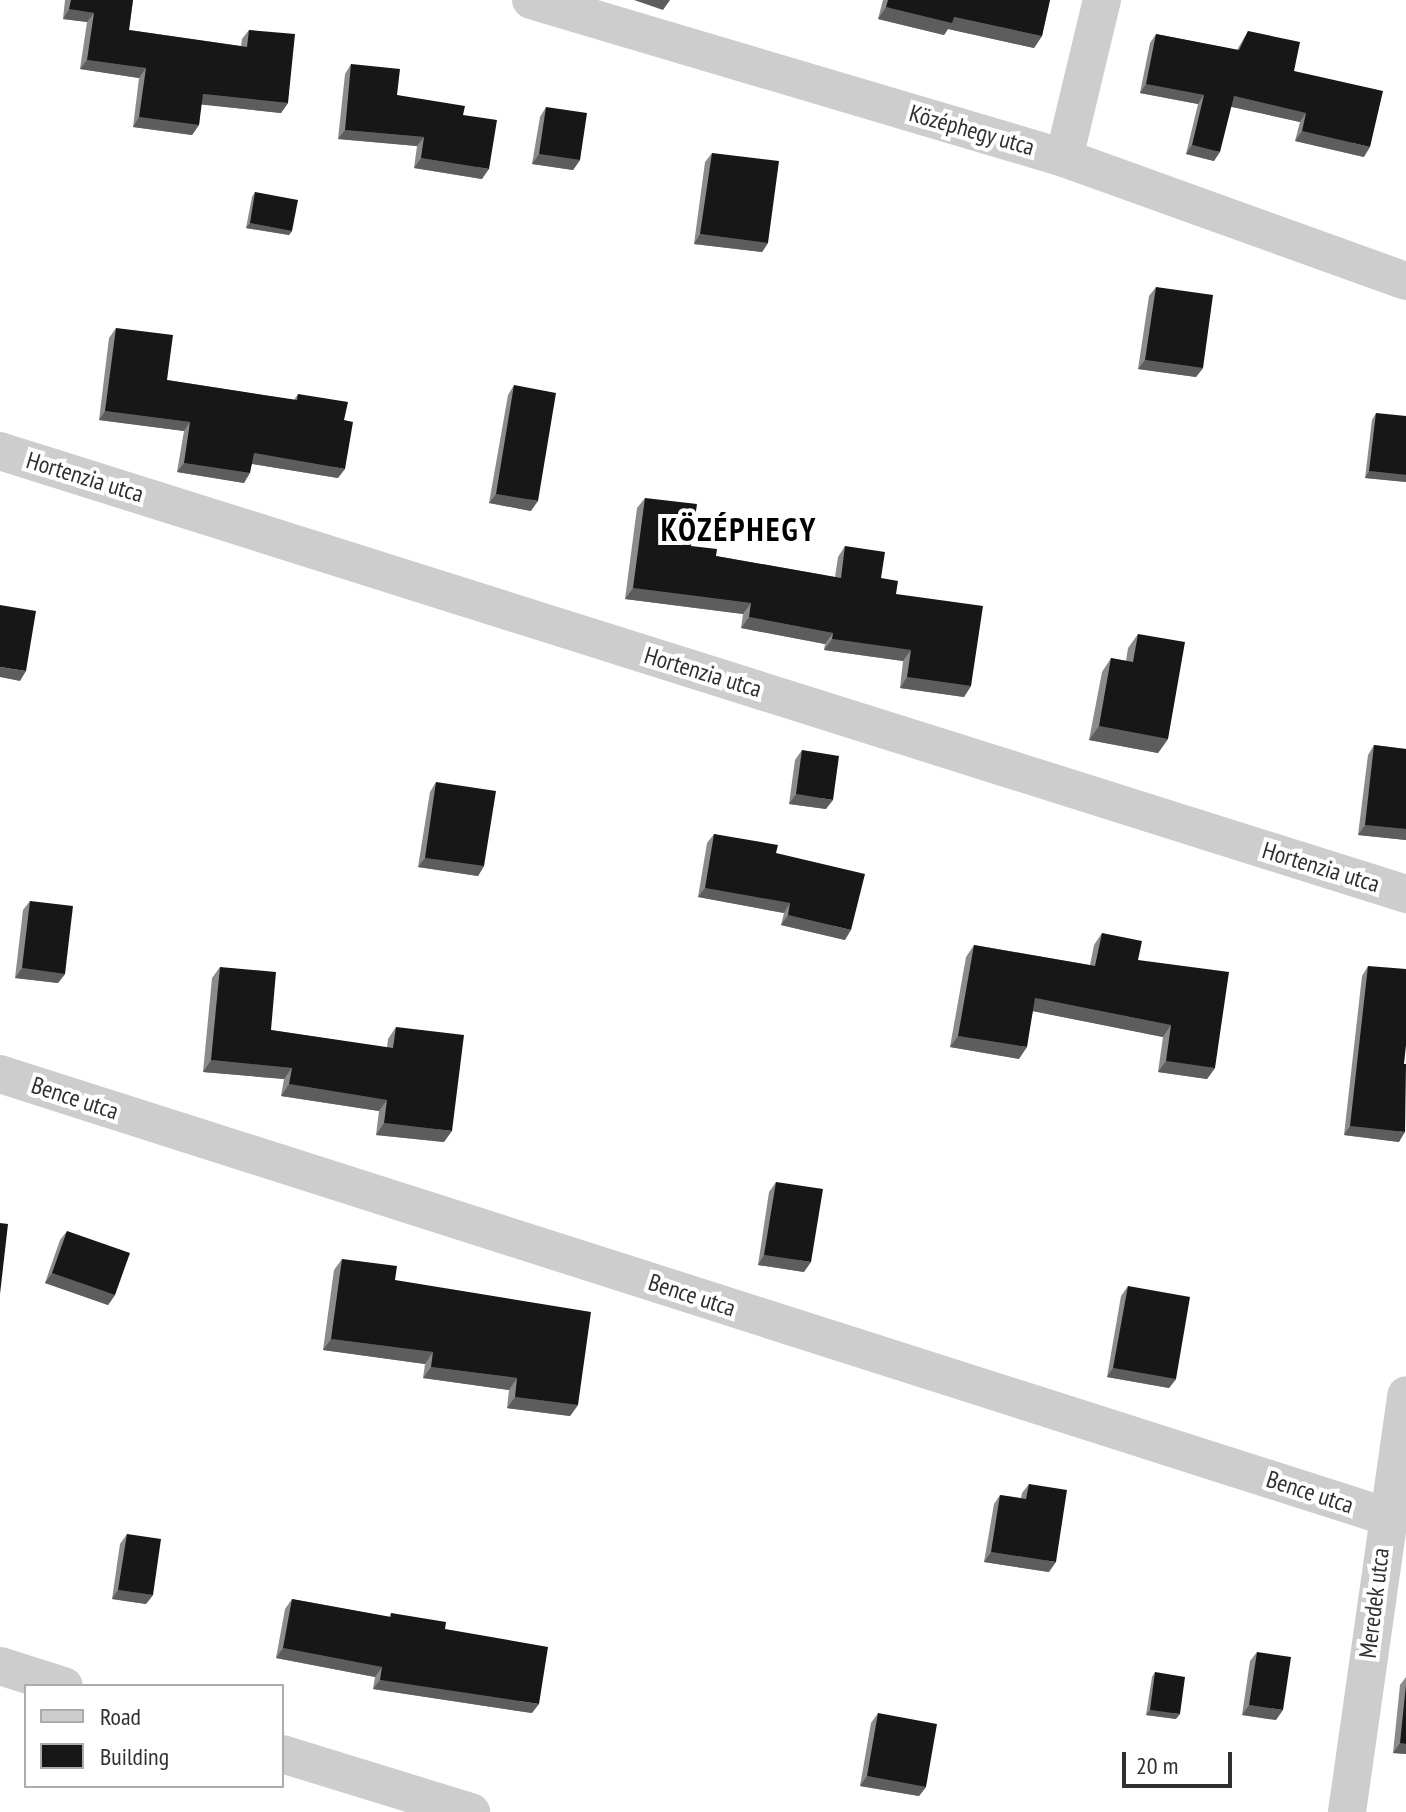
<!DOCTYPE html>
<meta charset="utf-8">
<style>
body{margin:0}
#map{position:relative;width:1406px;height:1812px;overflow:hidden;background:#fff;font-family:"PT Sans Narrow",sans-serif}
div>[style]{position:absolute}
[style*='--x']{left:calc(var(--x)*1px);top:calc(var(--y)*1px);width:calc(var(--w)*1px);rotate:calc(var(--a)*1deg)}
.minor>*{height:38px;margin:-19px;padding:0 19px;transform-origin:19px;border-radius:19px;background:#cdcdcd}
.wall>*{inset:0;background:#8b8b8b}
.shaded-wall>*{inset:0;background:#5d5d5d}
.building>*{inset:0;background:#171717}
span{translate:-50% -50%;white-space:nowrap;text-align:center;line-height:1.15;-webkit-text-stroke:8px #fff;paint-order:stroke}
.street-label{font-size:24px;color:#303030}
.district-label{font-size:32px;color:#000;font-weight:700;letter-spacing:2px}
.legend{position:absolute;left:24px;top:1684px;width:260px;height:104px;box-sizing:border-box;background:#fff;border:2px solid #acacac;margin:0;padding:10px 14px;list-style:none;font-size:24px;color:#303030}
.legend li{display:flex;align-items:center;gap:16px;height:40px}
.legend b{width:40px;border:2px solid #acacac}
.scale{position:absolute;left:1122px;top:1752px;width:110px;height:36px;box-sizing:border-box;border:4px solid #303030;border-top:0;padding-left:10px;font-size:24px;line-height:28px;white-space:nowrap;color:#303030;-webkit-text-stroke:6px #fff;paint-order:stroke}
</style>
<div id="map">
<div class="minor">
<i style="--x:531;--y:0;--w:556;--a:16.51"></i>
<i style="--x:1064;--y:158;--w:363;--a:19.8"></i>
<i style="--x:1064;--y:158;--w:163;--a:-76.5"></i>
<i style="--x:0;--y:451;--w:1474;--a:17.49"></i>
<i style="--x:0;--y:1074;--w:1454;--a:17.7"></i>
<i style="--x:0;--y:1666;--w:67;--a:17.4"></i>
<i style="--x:282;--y:1754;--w:198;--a:17.1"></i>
<i style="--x:1347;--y:1812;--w:421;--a:-81.9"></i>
</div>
<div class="wall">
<i style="clip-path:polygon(65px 0,133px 0,129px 30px,241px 46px,242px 39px,249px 30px,288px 103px,281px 113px,201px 104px,199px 125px,192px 135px,133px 127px,139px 78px,80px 69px,87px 22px,63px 19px)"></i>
<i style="clip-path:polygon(883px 0,1050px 0,1042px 36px,1034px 48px,948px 29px,944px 35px,878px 19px)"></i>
<i style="clip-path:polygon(1248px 31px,1294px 71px,1364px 157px,1295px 141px,1300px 122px,1231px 106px,1214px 161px,1186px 154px,1198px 104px,1140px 93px,1150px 43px,1156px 34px,1237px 50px)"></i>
<i style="clip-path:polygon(351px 64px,397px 95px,463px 115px,482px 179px,414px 168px,417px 146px,338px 139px,345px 74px)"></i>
<i style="clip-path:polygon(546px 107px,580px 160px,573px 170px,532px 164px,540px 117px)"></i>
<i style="clip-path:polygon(712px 153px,768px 243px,762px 252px,694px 244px,705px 162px)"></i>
<i style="clip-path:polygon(255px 192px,292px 231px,289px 235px,246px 228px,252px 197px)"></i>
<i style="clip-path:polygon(1156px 287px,1203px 368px,1196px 377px,1138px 369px,1149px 296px)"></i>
<i style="clip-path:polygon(116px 328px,167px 380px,294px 400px,298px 394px,338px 478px,252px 464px,244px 483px,177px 472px,184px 431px,99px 420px,109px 338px)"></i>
<i style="clip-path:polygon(514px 385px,531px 511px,489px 503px,508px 395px)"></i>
<i style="clip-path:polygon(1376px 413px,1406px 482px,1365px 478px,1372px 420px)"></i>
<i style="clip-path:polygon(645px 498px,691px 546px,716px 556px,835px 577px,838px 557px,845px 546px,881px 578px,896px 594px,971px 686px,964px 697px,900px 688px,903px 661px,824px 650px,825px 644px,741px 628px,743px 614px,625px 599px,637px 508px)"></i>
<i style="clip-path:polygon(1138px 634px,1168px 739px,1158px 753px,1089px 740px,1102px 672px,1111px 658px,1126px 661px,1128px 648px)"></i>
<i style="clip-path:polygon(1374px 745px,1406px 749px,1406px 840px,1358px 835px,1368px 755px)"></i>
<i style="clip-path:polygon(802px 750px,826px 809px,789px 804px,795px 760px)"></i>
<i style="clip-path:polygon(436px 782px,484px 866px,478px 876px,418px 867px,430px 792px)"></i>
<i style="clip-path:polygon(714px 834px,776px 853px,845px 940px,781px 925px,784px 913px,698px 897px,707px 843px)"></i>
<i style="clip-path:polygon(30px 901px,65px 974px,58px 983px,15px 978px,23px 910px)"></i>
<i style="clip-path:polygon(1102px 933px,1138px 960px,1215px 1068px,1207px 1079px,1158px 1072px,1163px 1037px,1033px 1011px,1019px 1059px,950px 1047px,966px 957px,974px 945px,1090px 965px,1094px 945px)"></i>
<i style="clip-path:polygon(1368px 966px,1404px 1064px,1399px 1142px,1344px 1135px,1362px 976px)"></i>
<i style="clip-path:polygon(220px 967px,271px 1030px,387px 1048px,388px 1039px,396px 1027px,444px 1142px,376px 1135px,379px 1111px,281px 1096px,284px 1079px,203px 1072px,212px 978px)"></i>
<i style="clip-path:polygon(776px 1182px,804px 1272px,758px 1265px,769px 1192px)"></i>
<i style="clip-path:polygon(67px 1231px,115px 1295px,108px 1305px,45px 1283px,60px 1240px)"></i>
<i style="clip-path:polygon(342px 1259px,395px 1280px,578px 1405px,570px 1416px,507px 1408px,509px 1390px,423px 1378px,425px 1364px,323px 1350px,334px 1270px)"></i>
<i style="clip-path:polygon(1128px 1286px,1176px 1379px,1169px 1388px,1107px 1377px,1121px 1296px)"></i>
<i style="clip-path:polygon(1029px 1484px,1049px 1572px,984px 1562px,994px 1504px,1000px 1495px,1021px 1498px,1022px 1493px)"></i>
<i style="clip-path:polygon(127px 1534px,153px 1595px,146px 1604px,112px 1599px,120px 1544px)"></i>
<i style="clip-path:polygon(292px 1599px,389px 1617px,391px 1613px,445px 1629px,532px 1713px,373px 1689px,375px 1677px,276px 1658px,285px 1609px)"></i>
<i style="clip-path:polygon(1257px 1652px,1276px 1720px,1242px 1715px,1250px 1661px)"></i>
<i style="clip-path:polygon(1155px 1672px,1176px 1719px,1146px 1715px,1152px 1677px)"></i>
<i style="clip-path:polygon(1406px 1677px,1406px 1754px,1393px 1753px,1400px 1685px)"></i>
<i style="clip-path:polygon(878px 1713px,926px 1787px,919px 1796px,860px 1786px,871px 1723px)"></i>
</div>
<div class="shaded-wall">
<i style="clip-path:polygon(634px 0,670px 0,663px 10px)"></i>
<i style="clip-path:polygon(886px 7px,954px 17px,1042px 36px,1034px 48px,948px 29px,944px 35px,878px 19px)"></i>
<i style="clip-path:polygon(69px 9px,94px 13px,87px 22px,63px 19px)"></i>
<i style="clip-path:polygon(87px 60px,146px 68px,139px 78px,80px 69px)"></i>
<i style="clip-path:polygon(1146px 84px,1204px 95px,1198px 104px,1140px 93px)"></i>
<i style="clip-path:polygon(203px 94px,288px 103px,281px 113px,196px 104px)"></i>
<i style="clip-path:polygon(1234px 96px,1306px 113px,1300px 122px,1227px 106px)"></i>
<i style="clip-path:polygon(139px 117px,199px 125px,192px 135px,133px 127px)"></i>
<i style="clip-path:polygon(345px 130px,424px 137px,417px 146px,338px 139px)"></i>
<i style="clip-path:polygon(1302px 131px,1370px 147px,1364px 157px,1295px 141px)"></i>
<i style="clip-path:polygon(1192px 145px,1220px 152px,1214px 161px,1186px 154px)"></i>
<i style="clip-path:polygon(539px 154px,580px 160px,573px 170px,532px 164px)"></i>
<i style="clip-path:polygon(421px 158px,489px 169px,482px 179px,414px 168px)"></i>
<i style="clip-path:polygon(250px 223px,292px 231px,289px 235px,246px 228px)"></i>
<i style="clip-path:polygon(700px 234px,768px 243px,762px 252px,694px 244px)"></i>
<i style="clip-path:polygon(1145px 360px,1203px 368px,1196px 377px,1138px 369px)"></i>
<i style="clip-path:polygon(105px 411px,190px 422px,184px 431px,99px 420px)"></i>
<i style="clip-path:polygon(254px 453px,345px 469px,338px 478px,247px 463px)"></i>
<i style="clip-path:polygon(184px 463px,250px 473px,244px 483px,177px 472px)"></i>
<i style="clip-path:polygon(1369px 471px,1406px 475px,1406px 482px,1365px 478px)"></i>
<i style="clip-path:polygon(496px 494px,538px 501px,531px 511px,489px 503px)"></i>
<i style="clip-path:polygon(633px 588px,751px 603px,743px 614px,625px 599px)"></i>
<i style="clip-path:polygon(749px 617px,833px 633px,825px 644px,741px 628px)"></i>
<i style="clip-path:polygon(832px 639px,911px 650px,903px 661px,824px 650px)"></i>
<i style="clip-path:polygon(0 667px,26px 671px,20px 681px,0 677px)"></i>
<i style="clip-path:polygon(907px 677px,971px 686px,964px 697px,900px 688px)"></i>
<i style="clip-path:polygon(1099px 726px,1168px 739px,1158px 753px,1089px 740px)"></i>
<i style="clip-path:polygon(796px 794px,833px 800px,826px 809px,789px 804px)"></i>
<i style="clip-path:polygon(1365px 825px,1406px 829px,1406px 840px,1358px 835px)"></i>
<i style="clip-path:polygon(425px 858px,484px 866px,478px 876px,418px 867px)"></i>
<i style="clip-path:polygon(705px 888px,790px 903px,784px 913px,698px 897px)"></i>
<i style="clip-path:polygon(788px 915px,851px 930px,845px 940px,781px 925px)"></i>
<i style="clip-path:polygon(22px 968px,65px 974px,58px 983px,15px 978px)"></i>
<i style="clip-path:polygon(1035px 998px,1171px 1025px,1163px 1037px,1027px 1010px)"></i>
<i style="clip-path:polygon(958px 1036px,1027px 1047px,1019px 1059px,950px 1047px)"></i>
<i style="clip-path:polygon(211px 1060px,292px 1068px,284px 1079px,203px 1072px)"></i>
<i style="clip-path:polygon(1166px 1061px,1215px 1068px,1207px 1079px,1158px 1072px)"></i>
<i style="clip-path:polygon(289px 1084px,387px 1100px,379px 1111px,281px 1096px)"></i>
<i style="clip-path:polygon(384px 1123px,452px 1131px,444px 1142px,376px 1135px)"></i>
<i style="clip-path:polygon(1350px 1126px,1405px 1132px,1399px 1142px,1344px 1135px)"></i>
<i style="clip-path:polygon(764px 1255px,811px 1262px,804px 1272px,758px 1265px)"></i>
<i style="clip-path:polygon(52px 1273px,115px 1295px,108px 1305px,45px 1283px)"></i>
<i style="clip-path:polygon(331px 1339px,433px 1352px,425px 1364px,323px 1350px)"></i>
<i style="clip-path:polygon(431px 1367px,517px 1378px,509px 1390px,423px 1378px)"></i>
<i style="clip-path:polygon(1113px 1368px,1176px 1379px,1169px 1388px,1107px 1377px)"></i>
<i style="clip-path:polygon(515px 1397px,578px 1405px,570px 1416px,507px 1408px)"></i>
<i style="clip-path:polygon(991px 1552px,1056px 1562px,1049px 1572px,984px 1562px)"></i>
<i style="clip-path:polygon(118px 1590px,153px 1595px,146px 1604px,112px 1599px)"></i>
<i style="clip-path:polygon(283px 1648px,382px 1667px,375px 1677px,276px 1658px)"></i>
<i style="clip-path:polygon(380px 1680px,539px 1704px,532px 1713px,373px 1689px)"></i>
<i style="clip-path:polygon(1249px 1705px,1283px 1710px,1276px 1720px,1242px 1715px)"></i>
<i style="clip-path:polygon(1150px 1710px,1180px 1714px,1176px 1719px,1146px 1715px)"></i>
<i style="clip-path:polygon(1400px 1743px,1406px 1744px,1406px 1754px,1393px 1753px)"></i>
<i style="clip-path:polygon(867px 1776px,926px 1787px,919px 1796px,860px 1786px)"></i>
</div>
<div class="building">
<i style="clip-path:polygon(71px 0,133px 0,129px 30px,247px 47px,249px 30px,295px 34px,288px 103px,203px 94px,199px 125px,139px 117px,146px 68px,87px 60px,94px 13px,69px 9px)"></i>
<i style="clip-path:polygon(888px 0,1050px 0,1042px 36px,954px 17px,952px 23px,886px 7px)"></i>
<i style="clip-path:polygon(1248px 31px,1300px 42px,1294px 71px,1383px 91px,1370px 147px,1302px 131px,1306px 113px,1234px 96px,1220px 152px,1192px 145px,1204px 95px,1146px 84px,1156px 34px,1239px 50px)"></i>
<i style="clip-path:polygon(351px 64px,400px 69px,397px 95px,465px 106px,463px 115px,497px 120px,489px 169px,421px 158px,424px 137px,345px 130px)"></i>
<i style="clip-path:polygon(546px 107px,587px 113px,580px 160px,539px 154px)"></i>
<i style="clip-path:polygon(712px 153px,779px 161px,768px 243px,700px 234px)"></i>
<i style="clip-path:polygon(255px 192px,298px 200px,292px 231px,250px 223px)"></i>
<i style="clip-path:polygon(1156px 287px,1213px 295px,1203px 368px,1145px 360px)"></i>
<i style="clip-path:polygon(116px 328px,173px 335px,167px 380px,297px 400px,298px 394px,348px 402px,344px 420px,353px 422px,345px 469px,254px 453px,250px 473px,184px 463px,190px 422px,105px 411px)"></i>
<i style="clip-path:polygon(514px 385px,556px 393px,538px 501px,496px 494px)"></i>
<i style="clip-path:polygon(1376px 413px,1406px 416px,1406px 475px,1369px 471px)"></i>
<i style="clip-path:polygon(645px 498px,697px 504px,691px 546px,717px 549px,716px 556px,841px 578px,845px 546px,885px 552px,881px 578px,898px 581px,896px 594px,983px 606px,971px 686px,907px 677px,911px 650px,832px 639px,833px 633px,749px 617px,751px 603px,633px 588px)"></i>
<i style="clip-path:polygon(0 605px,36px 611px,26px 671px,0 667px)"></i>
<i style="clip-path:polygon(1138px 634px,1185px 642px,1168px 739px,1099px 726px,1111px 658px,1133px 662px)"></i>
<i style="clip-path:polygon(1374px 745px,1406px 749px,1406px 829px,1365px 825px)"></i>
<i style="clip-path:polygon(802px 750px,839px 756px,833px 800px,796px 794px)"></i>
<i style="clip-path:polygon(436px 782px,496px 791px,484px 866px,425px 858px)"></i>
<i style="clip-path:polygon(714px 834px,778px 845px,776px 853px,865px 874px,851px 930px,788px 915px,790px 903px,705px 888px)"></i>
<i style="clip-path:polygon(30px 901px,73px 906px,65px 974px,22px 968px)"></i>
<i style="clip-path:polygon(1102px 933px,1142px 941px,1138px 960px,1229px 972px,1215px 1068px,1166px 1061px,1171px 1025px,1035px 998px,1027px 1047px,958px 1036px,974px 945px,1095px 966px)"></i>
<i style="clip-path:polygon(1368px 966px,1406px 969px,1406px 1045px,1404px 1064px,1406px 1064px,1405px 1132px,1350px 1126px)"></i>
<i style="clip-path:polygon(220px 967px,276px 972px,271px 1030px,393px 1048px,396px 1027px,464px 1035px,452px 1131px,384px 1123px,387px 1100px,289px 1084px,292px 1068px,211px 1060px)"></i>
<i style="clip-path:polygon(776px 1182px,823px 1189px,811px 1262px,764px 1255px)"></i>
<i style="clip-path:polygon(0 1223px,8px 1224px,0 1294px)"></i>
<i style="clip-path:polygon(67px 1231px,130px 1253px,115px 1295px,52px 1273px)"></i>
<i style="clip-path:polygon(342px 1259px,397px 1266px,395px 1280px,591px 1312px,578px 1405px,515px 1397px,517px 1378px,431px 1367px,433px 1352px,331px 1339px)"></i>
<i style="clip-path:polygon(1128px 1286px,1190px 1297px,1176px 1379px,1113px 1368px)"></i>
<i style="clip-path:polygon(1029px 1484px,1067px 1490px,1056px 1562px,991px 1552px,1000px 1495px,1026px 1499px)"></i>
<i style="clip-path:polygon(127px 1534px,161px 1539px,153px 1595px,118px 1590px)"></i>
<i style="clip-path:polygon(292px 1599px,391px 1617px,391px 1613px,446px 1622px,445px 1629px,548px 1647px,539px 1704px,380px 1680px,382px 1667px,283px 1648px)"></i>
<i style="clip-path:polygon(1257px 1652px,1291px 1657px,1283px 1710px,1249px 1705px)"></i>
<i style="clip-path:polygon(1155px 1672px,1185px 1677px,1180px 1714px,1150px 1710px)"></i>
<i style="clip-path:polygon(1406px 1685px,1406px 1744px,1400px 1743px)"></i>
<i style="clip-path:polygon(878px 1713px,937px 1724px,926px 1787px,867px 1776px)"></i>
</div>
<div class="street-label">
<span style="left:972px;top:130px;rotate:16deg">Középhegy utca</span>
<span style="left:85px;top:477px;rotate:17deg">Hortenzia utca</span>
<span style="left:703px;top:672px;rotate:17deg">Hortenzia utca</span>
<span style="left:1321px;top:867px;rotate:17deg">Hortenzia utca</span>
<span style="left:75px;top:1098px;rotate:18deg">Bence utca</span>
<span style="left:692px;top:1295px;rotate:18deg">Bence utca</span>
<span style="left:1310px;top:1492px;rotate:18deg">Bence utca</span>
<span style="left:1374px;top:1603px;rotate:-83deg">Meredek utca</span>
</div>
<div class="district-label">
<span style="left:739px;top:529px">KÖZÉPHEGY</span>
</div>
<ul class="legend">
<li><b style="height:10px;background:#cdcdcd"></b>Road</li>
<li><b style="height:22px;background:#171717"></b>Building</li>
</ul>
<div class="scale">20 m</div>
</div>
